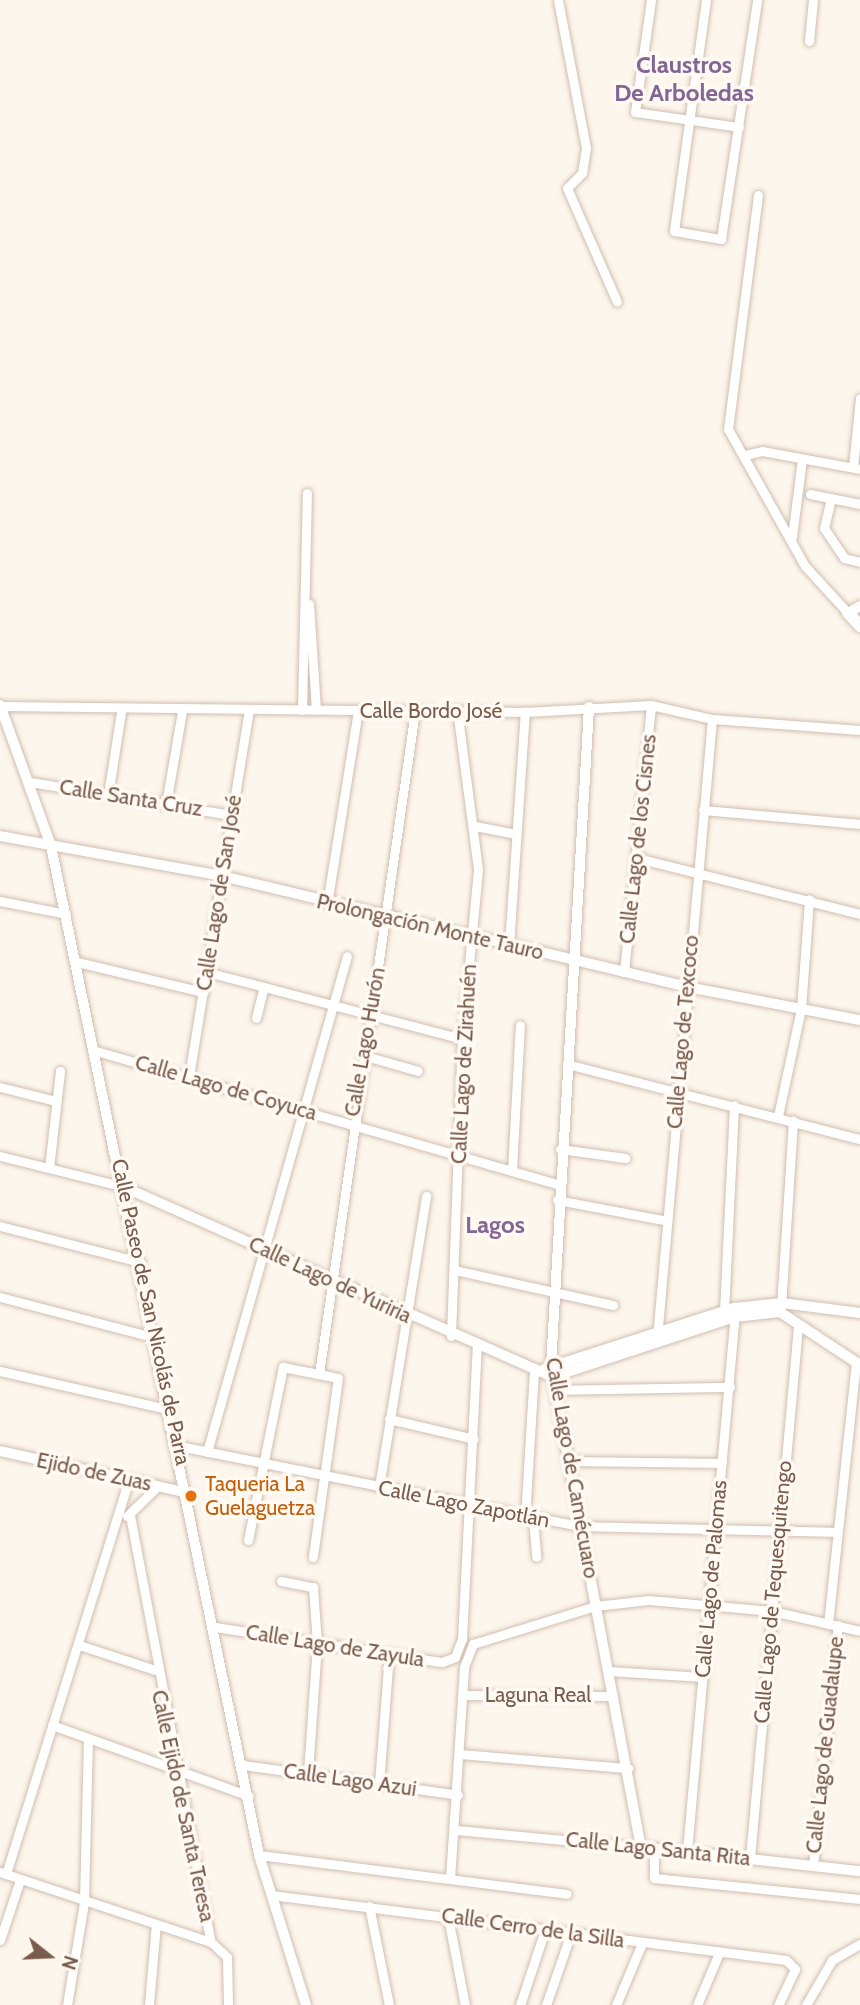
<!DOCTYPE html>
<meta charset="utf-8">
<style>
body{margin:0}
#map{position:relative;width:860px;height:2005px;overflow:hidden;background:#fdf6ec;font-family:Cabin,sans-serif}
div>[style]{position:absolute}
[style*='--x']{left:calc(var(--x)*1px);top:calc(var(--y)*1px);width:calc(var(--w)*1px);rotate:calc(var(--a)*1deg)}
.roads{filter:drop-shadow(0 0 2px #d1beb0) drop-shadow(0 0 2px #d1beb0)}
.minor>*{height:9px;margin:-4.5px;padding:0 4.5px;transform-origin:4.5px;border-radius:4.5px;background:#fff}
.tertiary>*{height:10px;margin:-5px;padding:0 5px;transform-origin:5px;border-radius:5px;background:#fff}
.secondary>*{height:12px;margin:-6px;padding:0 6px;transform-origin:6px;border-radius:6px;background:#fff}
.dots>*{width:19px;height:19px;translate:-50% -50%;box-sizing:border-box;border:4px solid #fffaf3;border-radius:50%}
span{translate:-50% -50%;white-space:nowrap;text-align:center;line-height:1.15;-webkit-text-stroke:7px #fffaf3;paint-order:stroke}
.street-label{font-size:21px;color:#7a5c4d}
.food-label{font-size:21px;color:#c56008}
.left{translate:0 -50%;text-align:left}
.quarter-label{font-size:24px;color:#846695;font-weight:700}
.north{position:absolute;left:14px;top:1921px;width:70px;height:70px;-webkit-text-stroke:5px #fffaf3;paint-order:stroke;rotate:108deg;font-size:19px;font-weight:700;line-height:28px;text-align:center;color:#7a5c4d}
.north::after{content:'';display:block;margin:auto;width:24px;height:32px;background:#7a5c4d;clip-path:polygon(50% 0,100% 100%,50% 72%,0 100%)}
</style>
<div id="map">
<div class="roads">
<div class="minor">
<i style="--x:558;--y:0;--w:151;--a:79.3"></i>
<i style="--x:586;--y:148;--w:25;--a:99"></i>
<i style="--x:582;--y:173;--w:21;--a:135"></i>
<i style="--x:567;--y:188;--w:124;--a:66.3"></i>
<i style="--x:651;--y:0;--w:113;--a:98.1"></i>
<i style="--x:635;--y:112;--w:105;--a:8.2"></i>
<i style="--x:706;--y:0;--w:233;--a:97.9"></i>
<i style="--x:674;--y:231;--w:48;--a:9.7"></i>
<i style="--x:721;--y:239;--w:242;--a:-81.4"></i>
<i style="--x:809;--y:41;--w:41;--a:-84.4"></i>
<i style="--x:758;--y:195;--w:236;--a:97.3"></i>
<i style="--x:728;--y:429;--w:157;--a:60.7"></i>
<i style="--x:805;--y:566;--w:64;--a:47.5"></i>
<i style="--x:745;--y:455;--w:17;--a:-13"></i>
<i style="--x:762;--y:451;--w:100;--a:10.4"></i>
<i style="--x:853;--y:467;--w:69;--a:-84.2"></i>
<i style="--x:810;--y:494;--w:51;--a:11.3"></i>
<i style="--x:831;--y:498;--w:31;--a:103"></i>
<i style="--x:824;--y:528;--w:36;--a:56"></i>
<i style="--x:844;--y:558;--w:16;--a:14"></i>
<i style="--x:792;--y:537;--w:79;--a:-82.7"></i>
<i style="--x:309;--y:604;--w:106;--a:86.2"></i>
<i style="--x:0;--y:706;--w:525;--a:0.65"></i>
<i style="--x:525;--y:712;--w:126;--a:-3.2"></i>
<i style="--x:651;--y:705;--w:63;--a:12.9"></i>
<i style="--x:712;--y:719;--w:148;--a:4.3"></i>
<i style="--x:302;--y:710;--w:217;--a:-88.7"></i>
<i style="--x:30;--y:782;--w:204;--a:9.3"></i>
<i style="--x:108;--y:795;--w:84;--a:-81.1"></i>
<i style="--x:166;--y:804;--w:94;--a:-80.2"></i>
<i style="--x:703;--y:810;--w:158;--a:5.1"></i>
<i style="--x:475;--y:826;--w:42;--a:11"></i>
<i style="--x:637;--y:858;--w:230;--a:14.1"></i>
<i style="--x:0;--y:901;--w:67;--a:11.1"></i>
<i style="--x:327;--y:904;--w:195;--a:-80.9"></i>
<i style="--x:509;--y:945;--w:234;--a:-86.1"></i>
<i style="--x:77;--y:962;--w:130;--a:13.4"></i>
<i style="--x:207;--y:972;--w:264;--a:14.7"></i>
<i style="--x:624;--y:972;--w:268;--a:-84.2"></i>
<i style="--x:256;--y:1018;--w:32;--a:-76"></i>
<i style="--x:96;--y:1051;--w:481;--a:16.1"></i>
<i style="--x:362;--y:1055;--w:58;--a:15.9"></i>
<i style="--x:567;--y:1064;--w:302;--a:14.4"></i>
<i style="--x:189;--y:1076;--w:371;--a:-80.7"></i>
<i style="--x:0;--y:1087;--w:58;--a:14"></i>
<i style="--x:778;--y:1116;--w:109;--a:-77.9"></i>
<i style="--x:801;--y:1009;--w:110;--a:-85.8"></i>
<i style="--x:560;--y:1149;--w:66;--a:7.9"></i>
<i style="--x:0;--y:1156;--w:128;--a:14"></i>
<i style="--x:49;--y:1168;--w:98;--a:-83.5"></i>
<i style="--x:512;--y:1171;--w:146;--a:-86.9"></i>
<i style="--x:557;--y:1200;--w:108;--a:10.7"></i>
<i style="--x:0;--y:1226;--w:145;--a:14.4"></i>
<i style="--x:455;--y:1270;--w:162;--a:12.5"></i>
<i style="--x:0;--y:1297;--w:161;--a:14.7"></i>
<i style="--x:781;--y:1307;--w:187;--a:-86.3"></i>
<i style="--x:724;--y:1311;--w:206;--a:-87.2"></i>
<i style="--x:451;--y:1336;--w:297;--a:-87.9"></i>
<i style="--x:462;--y:1039;--w:171;--a:-84.6"></i>
<i style="--x:478;--y:869;--w:161;--a:-97.5"></i>
<i style="--x:657;--y:1338;--w:621;--a:-84.92"></i>
<i style="--x:0;--y:1371;--w:175;--a:12.8"></i>
<i style="--x:319;--y:1374;--w:670;--a:-81.76"></i>
<i style="--x:554;--y:1390;--w:176;--a:-1"></i>
<i style="--x:389;--y:1419;--w:87;--a:13.2"></i>
<i style="--x:179;--y:1446;--w:410;--a:11.3"></i>
<i style="--x:581;--y:1526;--w:256;--a:1.3"></i>
<i style="--x:207;--y:1452;--w:515;--a:-74.24"></i>
<i style="--x:568;--y:1461;--w:154;--a:0.7"></i>
<i style="--x:379;--y:1487;--w:295;--a:-80.8"></i>
<i style="--x:130;--y:1515;--w:435;--a:79.3"></i>
<i style="--x:127;--y:1516;--w:43;--a:-44.1"></i>
<i style="--x:525;--y:1518;--w:149;--a:-86.5"></i>
<i style="--x:533;--y:1519;--w:38;--a:85"></i>
<i style="--x:248;--y:1540;--w:177;--a:-78.6"></i>
<i style="--x:283;--y:1367;--w:56;--a:11.3"></i>
<i style="--x:338;--y:1378;--w:181;--a:98"></i>
<i style="--x:281;--y:1581;--w:33;--a:11"></i>
<i style="--x:313;--y:1587;--w:57;--a:86"></i>
<i style="--x:317;--y:1644;--w:130;--a:94"></i>
<i style="--x:828;--y:1624;--w:263;--a:-83.9"></i>
<i style="--x:215;--y:1627;--w:230;--a:8.8"></i>
<i style="--x:442;--y:1662;--w:14;--a:-21"></i>
<i style="--x:473;--y:1644;--w:128;--a:-17.3"></i>
<i style="--x:595;--y:1606;--w:54;--a:-6.3"></i>
<i style="--x:649;--y:1600;--w:123;--a:5.1"></i>
<i style="--x:772;--y:1611;--w:90;--a:12.8"></i>
<i style="--x:79;--y:1645;--w:80;--a:18.2"></i>
<i style="--x:455;--y:1657;--w:19;--a:-69"></i>
<i style="--x:462;--y:1639;--w:293;--a:-87.1"></i>
<i style="--x:608;--y:1671;--w:95;--a:3.6"></i>
<i style="--x:464;--y:1695;--w:149;--a:0.4"></i>
<i style="--x:52;--y:1725;--w:209;--a:19.8"></i>
<i style="--x:460;--y:1754;--w:169;--a:4.8"></i>
<i style="--x:243;--y:1765;--w:217;--a:7.9"></i>
<i style="--x:379;--y:1784;--w:129;--a:-85.6"></i>
<i style="--x:456;--y:1830;--w:186;--a:5.3"></i>
<i style="--x:654;--y:1848;--w:30;--a:90"></i>
<i style="--x:654;--y:1878;--w:207;--a:5.8"></i>
<i style="--x:687;--y:1851;--w:541;--a:-84.91"></i>
<i style="--x:259;--y:1855;--w:310;--a:7.2"></i>
<i style="--x:750;--y:1858;--w:534;--a:-84.84"></i>
<i style="--x:813;--y:1866;--w:242;--a:-84.1"></i>
<i style="--x:0;--y:1872;--w:222;--a:18.4"></i>
<i style="--x:211;--y:1942;--w:22;--a:43"></i>
<i style="--x:227;--y:1957;--w:48;--a:88.8"></i>
<i style="--x:6;--y:1874;--w:413;--a:-72.7"></i>
<i style="--x:450;--y:1879;--w:212;--a:-86.2"></i>
<i style="--x:464;--y:1667;--w:25;--a:-69"></i>
<i style="--x:271;--y:1895;--w:519;--a:7.19"></i>
<i style="--x:786;--y:1960;--w:13;--a:45"></i>
<i style="--x:795;--y:1969;--w:40;--a:115"></i>
<i style="--x:369;--y:1906;--w:101;--a:78.6"></i>
<i style="--x:448;--y:1917;--w:90;--a:79.1"></i>
<i style="--x:0;--y:1940;--w:63;--a:-71.6"></i>
<i style="--x:67;--y:2005;--w:104;--a:-80.6"></i>
<i style="--x:84;--y:1902;--w:164;--a:-88.6"></i>
<i style="--x:149;--y:2005;--w:81;--a:-85.1"></i>
<i style="--x:520;--y:2005;--w:79;--a:-71.6"></i>
<i style="--x:546;--y:2005;--w:76;--a:-70.9"></i>
<i style="--x:616;--y:2005;--w:67;--a:-67.2"></i>
<i style="--x:697;--y:2005;--w:56;--a:-67.1"></i>
<i style="--x:806;--y:2005;--w:52;--a:-60"></i>
<i style="--x:832;--y:1960;--w:32;--a:-30"></i>
</div>
<div class="tertiary">
<i style="--x:848;--y:613;--w:14;--a:-30"></i>
<i style="--x:0;--y:705;--w:150;--a:70.1"></i>
<i style="--x:51;--y:846;--w:1030;--a:78.35"></i>
<i style="--x:259;--y:1855;--w:157;--a:72.6"></i>
<i style="--x:589;--y:707;--w:661;--a:93.3"></i>
<i style="--x:551;--y:1367;--w:488;--a:79.4"></i>
<i style="--x:641;--y:1847;--w:220;--a:6.3"></i>
<i style="--x:0;--y:836;--w:226;--a:10.2"></i>
<i style="--x:222;--y:876;--w:479;--a:13.4"></i>
<i style="--x:688;--y:987;--w:175;--a:10.9"></i>
<i style="--x:124;--y:1187;--w:468;--a:23.9"></i>
<i style="--x:552;--y:1377;--w:193;--a:-18.2"></i>
<i style="--x:735;--y:1317;--w:45;--a:-6.3"></i>
<i style="--x:780;--y:1312;--w:96;--a:33.5"></i>
<i style="--x:544;--y:1369;--w:200;--a:-17.8"></i>
<i style="--x:734;--y:1308;--w:48;--a:-5.9"></i>
<i style="--x:782;--y:1303;--w:79;--a:7.3"></i>
<i style="--x:0;--y:1451;--w:193;--a:12.6"></i>
</div>
<div class="secondary">
<i style="--x:848;--y:613;--w:18;--a:47"></i>
</div>
</div>
<div class="dots">
<i style="left:191px;top:1496px;background:#e8710a"></i>
</div>
<div class="street-label">
<span style="left:431px;top:711px">Calle Bordo José</span>
<span style="left:131px;top:798px;rotate:9deg">Calle Santa Cruz</span>
<span style="left:638px;top:839px;rotate:-84deg">Calle Lago de los Cisnes</span>
<span style="left:219px;top:893px;rotate:-81deg">Calle Lago de San José</span>
<span style="left:430px;top:927px;rotate:13deg">Prolongación Monte Tauro</span>
<span style="left:683px;top:1032px;rotate:-85deg">Calle Lago de Texcoco</span>
<span style="left:365px;top:1042px;rotate:-80deg">Calle Lago Hurón</span>
<span style="left:464px;top:1064px;rotate:-87deg">Calle Lago de Zirahuén</span>
<span style="left:226px;top:1088px;rotate:16deg">Calle Lago de Coyuca</span>
<span style="left:330px;top:1280px;rotate:25deg">Calle Lago de Yuriria</span>
<span style="left:151px;top:1312px;rotate:78deg">Calle Paseo de San Nicolás de Parra</span>
<span style="left:572px;top:1468px;rotate:80deg">Calle Lago de Camécuaro</span>
<span style="left:94px;top:1472px;rotate:12deg">Ejido de Zuas</span>
<span style="left:464px;top:1504px;rotate:11deg">Calle Lago Zapotlán</span>
<span style="left:711px;top:1579px;rotate:-85deg">Calle Lago de Palomas</span>
<span style="left:773px;top:1592px;rotate:-85deg">Calle Lago de Tequesquitengo</span>
<span style="left:335px;top:1646px;rotate:9deg">Calle Lago de Zayula</span>
<span style="left:538px;top:1695px">Laguna Real</span>
<span style="left:825px;top:1745px;rotate:-84deg">Calle Lago de Guadalupe</span>
<span style="left:350px;top:1780px;rotate:8deg">Calle Lago Azui</span>
<span style="left:183px;top:1806px;rotate:78deg">Calle Ejido de Santa Teresa</span>
<span style="left:658px;top:1849px;rotate:6deg">Calle Lago Santa Rita</span>
<span style="left:533px;top:1928px;rotate:8deg">Calle Cerro de la Silla</span>
</div>
<div class="food-label">
<span class="left" style="left:205px;top:1496px">Taqueria La<br>Guelaguetza</span>
</div>
<div class="quarter-label">
<span style="left:684px;top:79px">Claustros<br>De Arboledas</span>
<span style="left:495px;top:1225px">Lagos</span>
</div>
<div class="north">N</div>
</div>
